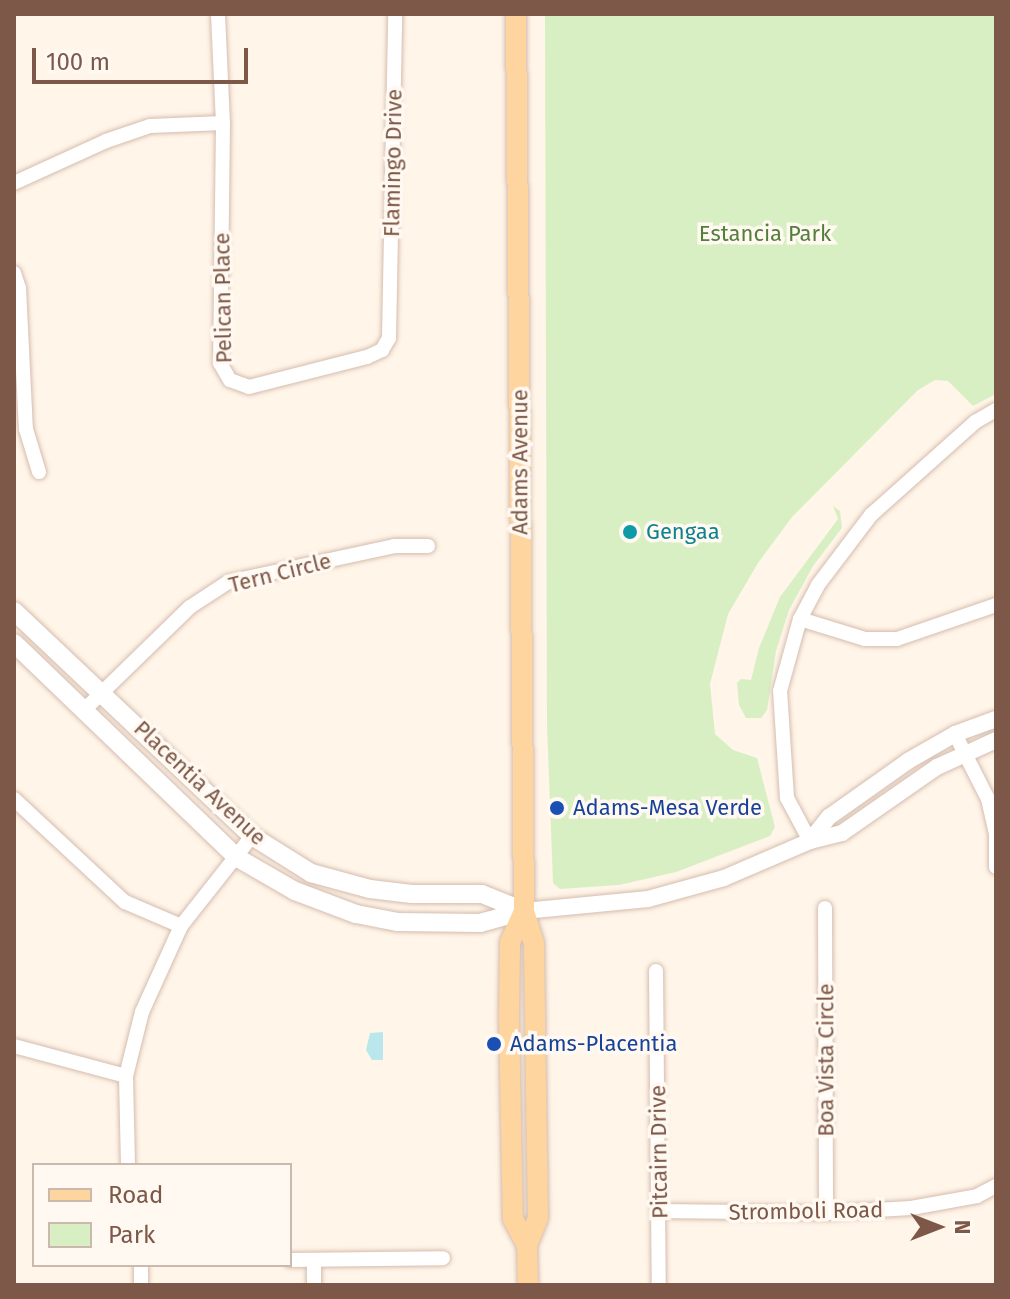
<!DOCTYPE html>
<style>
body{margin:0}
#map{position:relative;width:1010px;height:1299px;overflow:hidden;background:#fff5e8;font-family:"Fira Sans",sans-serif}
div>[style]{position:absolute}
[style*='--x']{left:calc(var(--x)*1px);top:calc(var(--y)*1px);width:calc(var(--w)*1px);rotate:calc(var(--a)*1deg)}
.green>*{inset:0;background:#d8efc4}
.water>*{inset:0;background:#bae7eb}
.roads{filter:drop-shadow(0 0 2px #d5bdaf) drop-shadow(0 0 2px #d5bdaf)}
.minor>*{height:14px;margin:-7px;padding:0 7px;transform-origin:7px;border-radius:7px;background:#fff}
.tertiary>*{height:16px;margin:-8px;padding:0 8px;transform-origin:8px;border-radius:8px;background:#fff}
.secondary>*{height:18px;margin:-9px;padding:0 9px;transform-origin:9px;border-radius:9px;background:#fff}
.primary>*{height:20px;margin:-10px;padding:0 10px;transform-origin:10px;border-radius:10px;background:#ffd59f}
.dots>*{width:22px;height:22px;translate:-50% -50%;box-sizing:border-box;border:4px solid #fff9f1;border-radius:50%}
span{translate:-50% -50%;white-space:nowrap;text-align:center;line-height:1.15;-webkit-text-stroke:7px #fff9f1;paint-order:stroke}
.street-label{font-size:22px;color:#7d5848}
.park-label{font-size:22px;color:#537e3c}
.culture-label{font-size:22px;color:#0d838f}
.left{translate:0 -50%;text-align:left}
.transit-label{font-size:22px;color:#164399}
.frame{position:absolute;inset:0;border:16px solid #7d5848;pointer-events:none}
.legend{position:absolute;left:32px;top:1163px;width:260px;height:104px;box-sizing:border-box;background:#fff9f1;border:2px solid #cbb9ad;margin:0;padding:10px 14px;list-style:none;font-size:24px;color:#7d5848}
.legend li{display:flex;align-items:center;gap:16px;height:40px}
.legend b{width:40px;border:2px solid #cbb9ad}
.north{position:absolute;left:898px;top:1187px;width:80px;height:80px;-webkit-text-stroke:6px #fff9f1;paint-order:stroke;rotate:90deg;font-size:22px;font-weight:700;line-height:32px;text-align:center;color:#7d5848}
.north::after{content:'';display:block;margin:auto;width:28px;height:36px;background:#7d5848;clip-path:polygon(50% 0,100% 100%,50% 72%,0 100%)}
.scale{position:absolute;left:32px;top:48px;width:216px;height:36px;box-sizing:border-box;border:4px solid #7d5848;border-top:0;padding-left:10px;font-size:24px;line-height:28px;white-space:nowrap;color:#7d5848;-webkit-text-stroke:6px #fff9f1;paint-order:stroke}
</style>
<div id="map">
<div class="green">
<i style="clip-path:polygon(545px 14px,996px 14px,996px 394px,973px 406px,948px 381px,935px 380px,918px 390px,792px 517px,758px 563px,728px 614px,710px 684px,715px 734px,733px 750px,757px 758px,775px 827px,770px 836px,676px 872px,619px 885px,560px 889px,553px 883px,547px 725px)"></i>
<i style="clip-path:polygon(833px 506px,840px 511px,842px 528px,813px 566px,789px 610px,776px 651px,767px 710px,761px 718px,746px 718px,739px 705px,737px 683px,741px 679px,751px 680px,759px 648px,780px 597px,838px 519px)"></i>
</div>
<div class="water">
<i style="clip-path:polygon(383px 1032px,383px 1060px,372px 1060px,366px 1050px,370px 1033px)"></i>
</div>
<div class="roads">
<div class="minor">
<i style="--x:218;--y:14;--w:109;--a:87.4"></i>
<i style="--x:223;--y:123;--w:240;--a:90.7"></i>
<i style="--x:220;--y:363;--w:20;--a:60"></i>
<i style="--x:230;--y:380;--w:20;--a:20"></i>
<i style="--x:249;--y:387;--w:122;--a:-14.3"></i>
<i style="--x:367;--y:357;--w:17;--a:-25"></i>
<i style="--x:382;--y:350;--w:14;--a:-60"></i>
<i style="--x:389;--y:338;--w:324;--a:-88.9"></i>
<i style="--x:14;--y:183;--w:101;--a:-24.5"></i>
<i style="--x:106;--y:141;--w:46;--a:-18.8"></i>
<i style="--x:150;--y:126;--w:73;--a:-2.4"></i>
<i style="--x:14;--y:273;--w:16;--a:72"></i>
<i style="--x:19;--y:288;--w:141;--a:87.2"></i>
<i style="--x:26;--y:429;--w:45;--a:73.2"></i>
<i style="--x:800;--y:619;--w:68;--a:17.1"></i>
<i style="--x:865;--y:639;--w:32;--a:0"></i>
<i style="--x:897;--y:639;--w:105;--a:-19"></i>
<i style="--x:83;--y:711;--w:149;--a:-44.2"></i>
<i style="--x:190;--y:607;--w:45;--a:-33.3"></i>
<i style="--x:228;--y:582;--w:170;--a:-12.2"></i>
<i style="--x:394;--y:546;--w:34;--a:0"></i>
<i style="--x:955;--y:734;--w:73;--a:63.1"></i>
<i style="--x:988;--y:799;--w:36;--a:77"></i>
<i style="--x:996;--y:834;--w:33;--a:90"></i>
<i style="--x:14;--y:799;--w:151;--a:42.9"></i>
<i style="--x:125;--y:902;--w:61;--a:23.2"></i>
<i style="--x:810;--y:841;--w:49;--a:-118.1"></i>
<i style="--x:787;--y:798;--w:107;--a:-93.7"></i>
<i style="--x:780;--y:691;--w:75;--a:-74.5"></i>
<i style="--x:800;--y:619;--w:38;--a:-62"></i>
<i style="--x:818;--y:585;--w:88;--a:-52.9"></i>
<i style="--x:871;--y:515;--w:140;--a:-41.8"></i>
<i style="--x:975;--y:422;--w:24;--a:-30"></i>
<i style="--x:825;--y:908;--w:305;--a:89.8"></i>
<i style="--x:656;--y:971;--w:314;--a:89.5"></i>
<i style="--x:14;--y:1046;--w:116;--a:15"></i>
<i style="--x:128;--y:1165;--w:89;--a:-91.3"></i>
<i style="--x:126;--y:1076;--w:66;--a:-76"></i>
<i style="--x:142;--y:1012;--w:94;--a:-65.6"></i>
<i style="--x:181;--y:926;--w:115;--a:-51.7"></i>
<i style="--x:660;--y:1211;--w:166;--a:0.7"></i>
<i style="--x:826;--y:1213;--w:85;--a:-3.4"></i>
<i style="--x:911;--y:1208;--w:67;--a:-10.3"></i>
<i style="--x:977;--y:1196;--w:21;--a:-28"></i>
<i style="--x:290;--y:1260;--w:153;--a:-0.7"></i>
<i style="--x:314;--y:1260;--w:25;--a:90"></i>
<i style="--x:141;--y:1285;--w:20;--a:-90"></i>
</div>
<div class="tertiary">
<i style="--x:810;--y:841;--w:31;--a:-52"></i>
<i style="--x:829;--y:817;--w:97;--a:-35.3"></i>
<i style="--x:908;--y:761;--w:54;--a:-29.9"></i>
<i style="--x:955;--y:734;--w:44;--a:-20.1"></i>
<i style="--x:524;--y:911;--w:125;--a:-5.5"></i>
<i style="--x:648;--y:899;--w:79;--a:-15.4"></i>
<i style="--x:724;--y:878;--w:94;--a:-23.3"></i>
<i style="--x:810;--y:841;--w:33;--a:-14"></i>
<i style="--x:842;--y:833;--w:116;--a:-34.8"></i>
<i style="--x:937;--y:767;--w:65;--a:-24.6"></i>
</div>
<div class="secondary">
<i style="--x:14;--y:611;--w:328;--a:43.4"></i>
<i style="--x:252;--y:836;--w:70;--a:32.1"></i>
<i style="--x:311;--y:873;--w:61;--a:15.2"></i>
<i style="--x:370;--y:889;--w:42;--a:6.8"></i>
<i style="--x:412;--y:894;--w:70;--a:0"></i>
<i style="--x:482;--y:894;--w:45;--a:22"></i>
<i style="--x:14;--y:643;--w:308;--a:43.9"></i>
<i style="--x:236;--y:857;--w:68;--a:30"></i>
<i style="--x:295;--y:891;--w:65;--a:20.7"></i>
<i style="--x:356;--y:914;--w:43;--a:10.8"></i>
<i style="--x:398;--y:922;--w:82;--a:0.7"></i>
<i style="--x:480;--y:923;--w:46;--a:-15.3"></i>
</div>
<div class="primary">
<i style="--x:516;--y:14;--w:897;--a:89.49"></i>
<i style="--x:524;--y:911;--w:34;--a:73"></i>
<i style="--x:534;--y:943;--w:210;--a:89.2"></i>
<i style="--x:537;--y:1153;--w:65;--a:89.1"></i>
<i style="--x:538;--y:1218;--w:29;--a:112"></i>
<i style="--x:527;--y:1245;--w:40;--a:88.6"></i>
<i style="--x:524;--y:911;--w:35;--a:114"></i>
<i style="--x:510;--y:943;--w:76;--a:90.8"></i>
<i style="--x:509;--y:1019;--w:200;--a:88.9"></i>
<i style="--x:513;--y:1219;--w:30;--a:62"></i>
</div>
</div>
<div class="dots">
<i style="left:630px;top:532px;background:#0f9aa8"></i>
<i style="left:557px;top:808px;background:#1a4fb4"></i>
<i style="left:494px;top:1044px;background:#1a4fb4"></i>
</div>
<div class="street-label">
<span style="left:393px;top:163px;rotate:-89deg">Flamingo Drive</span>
<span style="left:223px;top:298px;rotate:-91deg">Pelican Place</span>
<span style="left:520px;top:462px;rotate:-90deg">Adams Avenue</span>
<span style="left:280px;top:573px;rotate:-14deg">Tern Circle</span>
<span style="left:200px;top:783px;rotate:43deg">Placentia Avenue</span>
<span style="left:826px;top:1060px;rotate:-90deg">Boa Vista Circle</span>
<span style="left:659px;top:1152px;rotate:-91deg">Pitcairn Drive</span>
<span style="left:806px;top:1211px;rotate:-1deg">Stromboli Road</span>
</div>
<div class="park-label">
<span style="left:765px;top:234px">Estancia Park</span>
</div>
<div class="culture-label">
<span class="left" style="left:646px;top:532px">Gengaa</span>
</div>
<div class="transit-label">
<span class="left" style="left:573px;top:808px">Adams-Mesa Verde</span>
<span class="left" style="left:510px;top:1044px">Adams-Placentia</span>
</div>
<div class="frame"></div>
<ul class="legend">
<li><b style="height:10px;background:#ffd59f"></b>Road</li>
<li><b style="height:22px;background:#d8efc4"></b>Park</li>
</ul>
<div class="north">N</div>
<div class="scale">100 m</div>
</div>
